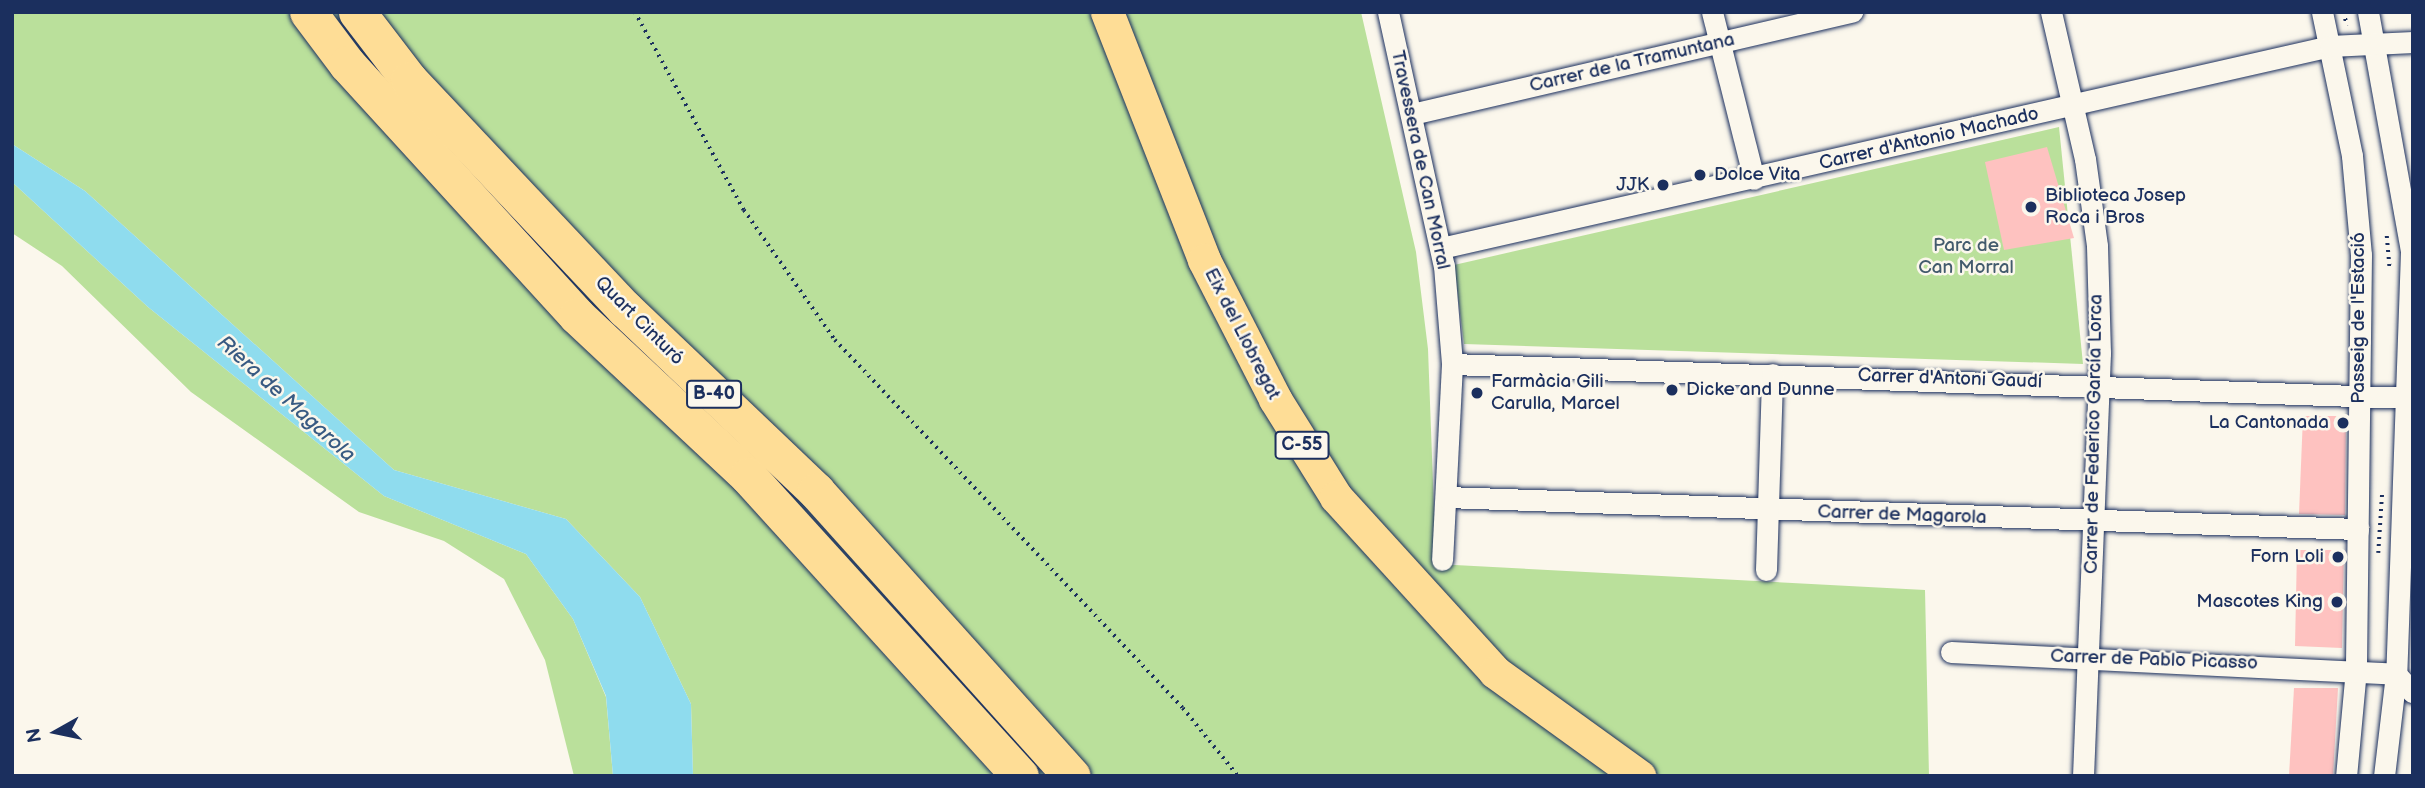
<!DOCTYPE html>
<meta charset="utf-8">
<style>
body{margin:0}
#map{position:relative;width:2425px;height:788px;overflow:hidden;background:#fbf7ec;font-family:"Balsamiq Sans",sans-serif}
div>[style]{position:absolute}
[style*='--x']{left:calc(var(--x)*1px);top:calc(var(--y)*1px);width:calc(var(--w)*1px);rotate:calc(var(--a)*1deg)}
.green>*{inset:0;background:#bae09b}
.water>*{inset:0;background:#8fdcee}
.building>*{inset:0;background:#fec2c0}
.path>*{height:3.5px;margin-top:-1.75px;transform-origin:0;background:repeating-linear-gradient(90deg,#1b2f5e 0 2px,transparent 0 7px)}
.roads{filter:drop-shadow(0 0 2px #1b2f5e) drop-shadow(0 0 2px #1b2f5e)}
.minor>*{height:21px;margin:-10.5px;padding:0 10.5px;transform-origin:10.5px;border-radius:10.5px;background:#fbf7ec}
.trunk>*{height:33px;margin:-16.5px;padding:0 16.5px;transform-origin:16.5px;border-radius:16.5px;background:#fedd96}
.motorway>*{height:37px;margin:-18.5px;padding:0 18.5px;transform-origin:18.5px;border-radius:18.5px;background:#fedd96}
.dots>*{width:19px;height:19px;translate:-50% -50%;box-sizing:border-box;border:4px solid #fbf7ec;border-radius:50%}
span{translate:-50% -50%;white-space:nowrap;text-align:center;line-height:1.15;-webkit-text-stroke:5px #fbf7ec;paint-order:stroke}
.shield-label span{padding:2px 5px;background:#fbf7ec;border:2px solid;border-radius:5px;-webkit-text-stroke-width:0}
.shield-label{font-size:18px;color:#1b2f5e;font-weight:700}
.street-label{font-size:19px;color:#1b2f5e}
.poi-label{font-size:19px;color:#1b2f5e}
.left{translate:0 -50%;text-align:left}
.right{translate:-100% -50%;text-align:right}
.park-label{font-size:19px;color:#435b6d}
.water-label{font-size:21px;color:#385a82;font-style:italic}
.frame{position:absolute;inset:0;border:14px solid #1b2f5e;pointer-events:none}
.north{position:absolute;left:21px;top:697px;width:70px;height:70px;-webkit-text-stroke:5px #fbf7ec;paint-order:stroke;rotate:261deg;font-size:19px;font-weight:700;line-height:28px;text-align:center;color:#1b2f5e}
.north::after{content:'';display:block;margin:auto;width:24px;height:32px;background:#1b2f5e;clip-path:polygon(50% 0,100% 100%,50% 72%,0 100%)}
</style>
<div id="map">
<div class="green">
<i style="clip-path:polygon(12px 12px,1361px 12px,1416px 252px,1428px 349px,1436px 564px,1925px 590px,1929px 776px,693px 776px,691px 704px,640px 597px,566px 519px,394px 470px,85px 191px,12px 144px)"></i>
<i style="clip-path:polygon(2059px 127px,2083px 364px,1464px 344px,1454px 265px)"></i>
<i style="clip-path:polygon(12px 182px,148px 307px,384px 496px,526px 554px,573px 619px,606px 697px,613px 776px,574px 776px,545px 660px,504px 579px,444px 541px,359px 512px,191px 392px,62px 266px,12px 233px)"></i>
</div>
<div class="water">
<i style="clip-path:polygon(12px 144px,85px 191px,394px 470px,566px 519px,640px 597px,691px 704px,693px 776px,613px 776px,606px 696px,573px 619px,526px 554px,384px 496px,148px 307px,12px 182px)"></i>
</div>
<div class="building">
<i style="clip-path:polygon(2047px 147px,2074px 238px,2004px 250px,1985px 162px)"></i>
<i style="clip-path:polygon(2303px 416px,2346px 416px,2345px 515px,2299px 514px)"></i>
<i style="clip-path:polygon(2297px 550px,2344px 550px,2342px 648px,2295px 646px)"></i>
<i style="clip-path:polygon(2294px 688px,2338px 688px,2333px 776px,2289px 776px)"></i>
</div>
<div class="path">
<i style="--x:635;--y:12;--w:226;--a:61.2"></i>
<i style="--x:744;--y:210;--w:159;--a:55"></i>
<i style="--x:835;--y:340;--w:506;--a:46.6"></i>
<i style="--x:1183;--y:708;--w:87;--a:51"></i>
<i style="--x:2344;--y:12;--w:14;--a:78"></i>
<i style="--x:2387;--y:236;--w:34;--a:85"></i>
<i style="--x:2378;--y:553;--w:62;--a:-86.3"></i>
</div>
<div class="roads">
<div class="minor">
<i style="--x:1388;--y:12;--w:260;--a:77.6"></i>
<i style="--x:1444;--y:266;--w:98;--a:85.3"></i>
<i style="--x:1452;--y:364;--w:196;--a:92.9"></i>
<i style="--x:1712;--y:12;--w:172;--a:75.9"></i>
<i style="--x:2051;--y:12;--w:151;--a:77"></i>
<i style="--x:2085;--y:159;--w:88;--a:82.1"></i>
<i style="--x:2097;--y:246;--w:107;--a:88.4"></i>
<i style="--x:2100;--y:353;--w:423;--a:92.3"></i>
<i style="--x:2322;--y:12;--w:147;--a:78.2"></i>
<i style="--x:2352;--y:156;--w:99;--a:84.8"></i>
<i style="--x:2361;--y:255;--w:414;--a:90.7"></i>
<i style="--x:2356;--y:669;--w:107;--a:95.3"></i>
<i style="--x:2368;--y:12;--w:244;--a:79.8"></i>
<i style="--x:2411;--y:252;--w:422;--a:92"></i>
<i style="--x:2396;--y:674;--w:103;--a:96.7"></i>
<i style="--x:1412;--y:114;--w:452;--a:-13.1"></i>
<i style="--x:1441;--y:248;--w:912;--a:-12.8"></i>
<i style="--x:2330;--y:46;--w:83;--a:-2.8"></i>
<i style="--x:1452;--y:364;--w:962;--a:2.03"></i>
<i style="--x:1446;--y:497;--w:913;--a:2.01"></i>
<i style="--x:1766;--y:570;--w:196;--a:-88.2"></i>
<i style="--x:1951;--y:652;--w:446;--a:2.8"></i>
<i style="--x:2396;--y:674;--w:25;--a:48"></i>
</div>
<div class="trunk">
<i style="--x:1107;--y:12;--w:266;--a:68.6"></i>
<i style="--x:1204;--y:260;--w:156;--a:62.9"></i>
<i style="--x:1275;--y:399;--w:115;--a:58.1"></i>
<i style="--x:1336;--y:497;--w:236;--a:47.7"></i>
<i style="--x:1495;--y:672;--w:178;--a:35.8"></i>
</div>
<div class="motorway">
<i style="--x:308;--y:12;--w:65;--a:53.1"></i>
<i style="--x:347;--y:64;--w:341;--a:47.6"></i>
<i style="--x:577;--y:316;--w:234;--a:43.1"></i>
<i style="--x:748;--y:476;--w:405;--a:47.8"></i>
<i style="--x:357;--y:12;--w:86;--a:52.6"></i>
<i style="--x:409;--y:80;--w:315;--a:46.7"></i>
<i style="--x:625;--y:309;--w:264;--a:43.6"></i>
<i style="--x:816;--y:491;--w:383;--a:48.1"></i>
</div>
</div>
<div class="dots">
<i style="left:1700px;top:175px;background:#1b2f5e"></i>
<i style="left:1663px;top:185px;background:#1b2f5e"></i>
<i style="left:2031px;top:207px;background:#1b2f5e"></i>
<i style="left:1672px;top:390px;background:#1b2f5e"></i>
<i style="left:1477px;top:393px;background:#1b2f5e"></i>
<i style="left:2343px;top:423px;background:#1b2f5e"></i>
<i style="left:2338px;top:557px;background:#1b2f5e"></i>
<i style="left:2337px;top:602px;background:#1b2f5e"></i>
</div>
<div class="shield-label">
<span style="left:714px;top:394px">B-40</span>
<span style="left:1302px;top:445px">C-55</span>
</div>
<div class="street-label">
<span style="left:1632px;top:63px;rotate:-13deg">Carrer de la Tramuntana</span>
<span style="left:1929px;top:139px;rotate:-13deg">Carrer d'Antonio Machado</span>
<span style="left:1420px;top:160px;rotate:78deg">Travessera de Can Morral</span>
<span style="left:2359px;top:318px;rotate:-90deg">Passeig de l'Estació</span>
<span style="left:639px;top:321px;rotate:45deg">Quart Cinturó</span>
<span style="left:1242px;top:334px;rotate:63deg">Eix del Llobregat</span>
<span style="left:1950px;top:379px;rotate:2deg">Carrer d'Antoni Gaudí</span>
<span style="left:2094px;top:434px;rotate:-89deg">Carrer de Federico García Lorca</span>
<span style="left:1902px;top:515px;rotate:2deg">Carrer de Magarola</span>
<span style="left:2154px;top:660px;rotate:2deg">Carrer de Pablo Picasso</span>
</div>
<div class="poi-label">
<span class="left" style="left:1714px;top:175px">Dolce Vita</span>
<span class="right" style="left:1649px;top:185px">JJK</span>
<span class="left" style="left:2045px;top:207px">Biblioteca Josep<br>Roca i Bros</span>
<span class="left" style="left:1491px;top:393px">Farmàcia Gili<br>Carulla, Marcel</span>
<span class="left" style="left:1686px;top:390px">Dicke and Dunne</span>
<span class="right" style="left:2329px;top:423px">La Cantonada</span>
<span class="right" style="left:2324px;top:557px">Forn Loli</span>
<span class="right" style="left:2323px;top:602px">Mascotes King</span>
</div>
<div class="park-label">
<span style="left:1966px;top:257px">Parc de<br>Can Morral</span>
</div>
<div class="water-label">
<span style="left:286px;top:399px;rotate:42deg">Riera de Magarola</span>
</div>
<div class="frame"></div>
<div class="north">N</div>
</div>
